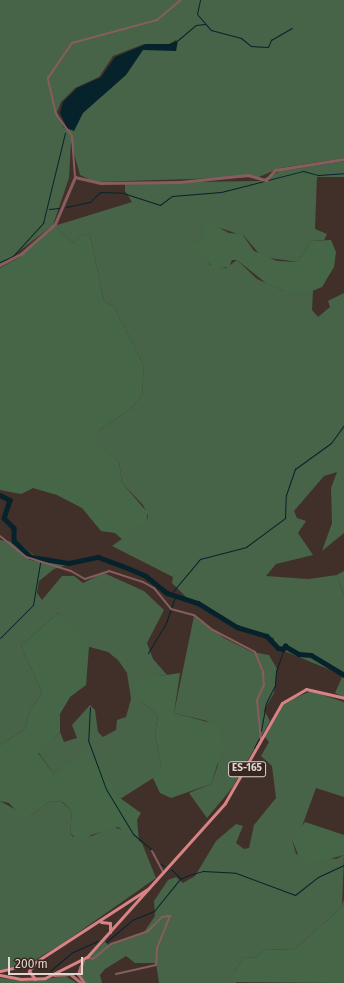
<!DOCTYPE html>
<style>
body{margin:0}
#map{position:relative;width:344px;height:983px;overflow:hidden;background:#41302a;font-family:"Fira Sans",sans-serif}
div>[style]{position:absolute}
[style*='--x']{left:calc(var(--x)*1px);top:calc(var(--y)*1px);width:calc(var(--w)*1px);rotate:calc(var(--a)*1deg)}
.green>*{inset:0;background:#476348}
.forest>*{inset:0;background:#466747}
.water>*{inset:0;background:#06232c}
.stream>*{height:1px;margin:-0.5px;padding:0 0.5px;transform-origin:0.5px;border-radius:0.5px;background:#06232c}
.river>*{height:4.5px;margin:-2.25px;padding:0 2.25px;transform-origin:2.25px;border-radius:2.25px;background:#06232c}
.minor>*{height:2px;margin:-1px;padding:0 1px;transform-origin:1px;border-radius:1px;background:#875d5e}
.tertiary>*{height:2.5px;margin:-1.25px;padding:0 1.25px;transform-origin:1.25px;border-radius:1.25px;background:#875d5e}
.secondary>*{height:3px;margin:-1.5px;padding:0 1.5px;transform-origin:1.5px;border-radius:1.5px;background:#b57374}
.primary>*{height:3px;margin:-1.5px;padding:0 1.5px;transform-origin:1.5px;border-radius:1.5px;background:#d88385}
span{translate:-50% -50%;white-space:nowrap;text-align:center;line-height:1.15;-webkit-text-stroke:3.5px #362620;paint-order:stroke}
.shield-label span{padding:1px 3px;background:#362620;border:1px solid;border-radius:3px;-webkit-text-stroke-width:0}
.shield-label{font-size:10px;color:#e1d6d2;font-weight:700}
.scale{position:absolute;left:8px;top:957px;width:75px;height:18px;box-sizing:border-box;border:2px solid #e1d6d2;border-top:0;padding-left:5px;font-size:12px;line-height:14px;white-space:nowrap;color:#e1d6d2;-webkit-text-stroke:3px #362620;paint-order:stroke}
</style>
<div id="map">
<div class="green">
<i style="clip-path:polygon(evenodd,0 0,344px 0,344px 158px,280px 168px,259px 177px,95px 182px,80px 175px,71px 142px,69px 178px,53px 225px,0 266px,0 0,176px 40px,176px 48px,141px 50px,81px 113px,72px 130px,64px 128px,57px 112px,61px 102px,75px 88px,99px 77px,113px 56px,144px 44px,169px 44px,176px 40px)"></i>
<i style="clip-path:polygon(344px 161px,344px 177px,317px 177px,315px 229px,327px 234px,324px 240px,311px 241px,298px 262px,262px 257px,244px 236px,223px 229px,216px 227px,204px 243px,194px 241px,210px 265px,226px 268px,237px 260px,257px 279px,285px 291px,313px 291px,312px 310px,318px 317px,330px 307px,328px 301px,344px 293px,344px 533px,322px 551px,332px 523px,331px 488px,337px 472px,324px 476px,294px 511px,297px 518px,306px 521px,298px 533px,313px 555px,276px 564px,266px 576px,308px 579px,337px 575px,344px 595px,344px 697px,335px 693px,343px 675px,274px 647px,274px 638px,252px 633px,188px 599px,172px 583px,173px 577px,112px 546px,147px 521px,148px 516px,143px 505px,122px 483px,119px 462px,92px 442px,99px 430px,131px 409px,142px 394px,144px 366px,114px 307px,104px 301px,90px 236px,83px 234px,73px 243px,54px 226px,132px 202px,125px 191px,125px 183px,259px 181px,280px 171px)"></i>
<i style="clip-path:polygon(0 540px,19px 543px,36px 557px,75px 562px,54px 569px,39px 581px,37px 593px,42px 600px,62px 576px,74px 576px,83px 583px,104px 573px,144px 591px,164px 610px,147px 643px,153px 659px,167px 675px,159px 676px,142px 702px,158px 715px,155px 734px,161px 765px,158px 775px,120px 799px,90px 746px,54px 774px,38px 752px,60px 732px,64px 742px,77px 738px,72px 725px,90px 705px,95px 710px,98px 732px,103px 737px,116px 730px,117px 720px,126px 717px,131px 699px,127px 673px,118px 660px,108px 652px,86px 646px,58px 613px,21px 646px,42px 692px,30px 711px,25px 729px,0 745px)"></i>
<i style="clip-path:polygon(194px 616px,224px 638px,252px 652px,269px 655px,277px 669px,274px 693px,264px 710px,270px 721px,232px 788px,207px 818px,189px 793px,211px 784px,218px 765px,207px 721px,174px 713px)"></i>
<i style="clip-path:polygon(311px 691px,344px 702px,344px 797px,316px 788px,301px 829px,292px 840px,296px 854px,336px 859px,344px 855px,342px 907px,295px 949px,264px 950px,256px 958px,244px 957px,234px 972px,236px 983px,159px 983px,156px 963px,135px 963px,126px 956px,105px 969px,100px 975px,102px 983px,83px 983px,79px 967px,105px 941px,108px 945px,144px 932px,155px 916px,154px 901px,168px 880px,176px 877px,183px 883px,195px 876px,216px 841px,236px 824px,243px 826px,236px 843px,244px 849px,249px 848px,254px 825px,276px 798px,272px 766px,261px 756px,269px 742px,265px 737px,285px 702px)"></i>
<i style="clip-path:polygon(0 801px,29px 817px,50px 801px,62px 802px,72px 811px,70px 833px,73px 837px,89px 837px,113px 827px,127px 831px,142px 843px,156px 878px,62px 944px,30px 963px,0 970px)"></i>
<i style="clip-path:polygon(65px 976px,77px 983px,0 983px,0 978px,29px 981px)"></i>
</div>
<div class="forest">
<i style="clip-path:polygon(208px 222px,229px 233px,242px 234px,254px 251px,277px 261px,298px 262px,311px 241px,331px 240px,336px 252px,334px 267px,322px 287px,312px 291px,285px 291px,266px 283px,237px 260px,232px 260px,229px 267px,214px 268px,191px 246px,194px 241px,204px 242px,203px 227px)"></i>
<i style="clip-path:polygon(54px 226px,73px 243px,83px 234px,90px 236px,104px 301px,114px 307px,144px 366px,142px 394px,131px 409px,99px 430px,93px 442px,119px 462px,122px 483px,147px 512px,147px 521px,123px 540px,115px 533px,101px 531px,82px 508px,57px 495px,33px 488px,21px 494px,0 490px,0 268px,20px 257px)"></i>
<i style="clip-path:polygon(344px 571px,344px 595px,337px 575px)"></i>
<i style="clip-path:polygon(58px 613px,89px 647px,86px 685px,70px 697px,60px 714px,60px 732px,38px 753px,54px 774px,90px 745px,120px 798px,141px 813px,137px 820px,139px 841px,118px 827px,91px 835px,82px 844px,70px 833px,72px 811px,63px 802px,50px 801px,29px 817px,21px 816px,9px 803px,0 801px,0 745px,25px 729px,30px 711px,42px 692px,21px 646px)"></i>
<i style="clip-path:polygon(180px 673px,174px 713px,219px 725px,223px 747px,211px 784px,171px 798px,160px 793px,153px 778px,161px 765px,155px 734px,158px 715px,142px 702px,133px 684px,140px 679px)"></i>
<i style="clip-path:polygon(305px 822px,344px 835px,344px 855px,307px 865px,300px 859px,292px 840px)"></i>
<i style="clip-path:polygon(344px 899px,344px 983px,234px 982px,234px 972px,244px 957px,256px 958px,264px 950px,295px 949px,342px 907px)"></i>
</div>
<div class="water">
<i style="clip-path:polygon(178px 40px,176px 51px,143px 50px,126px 75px,83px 113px,74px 131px,67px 128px,60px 113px,63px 102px,77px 88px,101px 77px,115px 57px,146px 44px,171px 44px)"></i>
</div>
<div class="stream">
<i style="--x:200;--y:0;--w:14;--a:102"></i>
<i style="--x:197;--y:14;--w:21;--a:49"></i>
<i style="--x:211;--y:30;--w:31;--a:15"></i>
<i style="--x:241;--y:38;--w:13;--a:39"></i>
<i style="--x:251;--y:46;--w:17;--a:3"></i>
<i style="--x:268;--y:47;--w:8;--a:-67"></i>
<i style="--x:271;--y:40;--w:24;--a:-30"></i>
<i style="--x:178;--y:40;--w:23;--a:-40"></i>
<i style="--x:196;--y:25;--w:9;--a:-6"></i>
<i style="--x:167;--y:45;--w:9;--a:-21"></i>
<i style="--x:136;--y:50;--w:6;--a:-31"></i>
<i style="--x:66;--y:207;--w:25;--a:-12"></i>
<i style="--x:90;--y:202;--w:14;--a:-45"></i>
<i style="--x:100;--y:192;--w:23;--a:2"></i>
<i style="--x:123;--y:193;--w:39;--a:18"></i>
<i style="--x:160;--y:205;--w:15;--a:-37"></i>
<i style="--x:172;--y:196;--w:49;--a:-4.7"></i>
<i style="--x:221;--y:192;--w:85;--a:-14.4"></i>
<i style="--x:303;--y:171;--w:16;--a:15"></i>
<i style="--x:318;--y:175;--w:26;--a:-4"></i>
<i style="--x:49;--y:209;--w:10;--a:-6"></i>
<i style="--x:0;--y:262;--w:14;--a:-25"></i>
<i style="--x:13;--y:256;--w:45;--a:-47.7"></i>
<i style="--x:43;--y:223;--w:93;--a:-76.3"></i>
<i style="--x:170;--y:595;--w:47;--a:-50.2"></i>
<i style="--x:200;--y:559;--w:48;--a:-14.6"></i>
<i style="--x:246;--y:547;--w:49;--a:-36.6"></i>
<i style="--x:285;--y:518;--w:23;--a:-88"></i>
<i style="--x:286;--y:495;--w:28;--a:-71"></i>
<i style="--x:295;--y:469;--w:44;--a:-35.8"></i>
<i style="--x:331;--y:443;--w:22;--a:-54"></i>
<i style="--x:0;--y:638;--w:47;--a:-45"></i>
<i style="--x:33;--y:605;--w:43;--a:-80.5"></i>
<i style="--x:148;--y:653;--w:35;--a:-59"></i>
<i style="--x:166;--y:623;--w:28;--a:-71"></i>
<i style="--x:90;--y:707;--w:33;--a:93"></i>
<i style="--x:88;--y:740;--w:52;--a:69.8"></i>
<i style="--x:106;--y:789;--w:52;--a:59"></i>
<i style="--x:133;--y:834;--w:26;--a:40"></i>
<i style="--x:261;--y:731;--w:28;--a:-80"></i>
<i style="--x:266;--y:703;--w:20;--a:-63"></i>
<i style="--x:275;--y:685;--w:14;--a:-86"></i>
<i style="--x:276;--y:671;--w:27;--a:-70"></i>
<i style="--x:254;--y:748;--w:11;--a:-63"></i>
<i style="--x:159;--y:863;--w:6;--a:31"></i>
<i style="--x:171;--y:869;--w:13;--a:45"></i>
<i style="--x:106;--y:942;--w:34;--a:-40"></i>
<i style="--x:132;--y:920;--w:24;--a:-22"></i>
<i style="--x:154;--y:911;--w:41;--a:-50.9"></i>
<i style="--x:180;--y:879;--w:10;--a:-24"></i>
<i style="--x:189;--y:875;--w:15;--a:-16"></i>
<i style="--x:203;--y:871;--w:33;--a:3"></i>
<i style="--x:236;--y:873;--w:63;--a:20.4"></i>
<i style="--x:295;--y:895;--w:29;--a:-38"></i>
<i style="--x:318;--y:877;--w:29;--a:-25"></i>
<i style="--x:50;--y:971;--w:30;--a:-40"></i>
<i style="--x:73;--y:952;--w:27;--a:-24"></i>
</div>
<div class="river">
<i style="--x:0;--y:495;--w:11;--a:27"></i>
<i style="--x:10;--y:500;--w:19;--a:108"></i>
<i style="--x:4;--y:518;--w:14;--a:45"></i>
<i style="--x:14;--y:528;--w:13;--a:90"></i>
<i style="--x:14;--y:541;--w:23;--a:43"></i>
<i style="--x:31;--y:557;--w:38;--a:9"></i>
<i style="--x:69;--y:563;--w:30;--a:-12"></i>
<i style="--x:98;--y:557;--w:27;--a:20"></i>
<i style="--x:123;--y:566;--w:25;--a:23"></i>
<i style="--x:146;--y:576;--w:27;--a:39"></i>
<i style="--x:167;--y:593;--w:33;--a:18"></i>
<i style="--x:198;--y:603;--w:46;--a:31.6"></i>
<i style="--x:237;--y:627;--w:31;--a:17"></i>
<i style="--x:267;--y:636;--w:16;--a:47"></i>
<i style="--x:278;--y:648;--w:5;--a:11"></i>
<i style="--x:283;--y:649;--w:4;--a:-56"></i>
<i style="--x:285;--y:646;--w:16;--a:30"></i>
<i style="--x:299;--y:654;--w:12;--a:5"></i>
<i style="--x:311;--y:655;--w:39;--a:31"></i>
</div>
<div class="minor">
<i style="--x:75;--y:177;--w:41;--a:-94.2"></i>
<i style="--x:72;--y:136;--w:27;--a:-126"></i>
<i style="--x:56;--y:114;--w:37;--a:-103"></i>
<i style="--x:48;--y:78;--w:42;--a:-55.6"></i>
<i style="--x:72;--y:43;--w:88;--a:-15.1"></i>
<i style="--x:157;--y:20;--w:31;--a:-40"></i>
<i style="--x:0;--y:536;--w:33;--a:39"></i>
<i style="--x:26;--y:557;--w:47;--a:17.3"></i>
<i style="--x:71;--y:571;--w:16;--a:30"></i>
<i style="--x:85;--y:579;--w:25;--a:-18"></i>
<i style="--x:109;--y:571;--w:36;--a:18"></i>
<i style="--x:143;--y:582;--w:13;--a:29"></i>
<i style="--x:154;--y:588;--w:27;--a:51"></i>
<i style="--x:171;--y:609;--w:24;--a:15"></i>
<i style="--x:194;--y:615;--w:22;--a:39"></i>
<i style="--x:211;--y:629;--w:50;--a:27.6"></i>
<i style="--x:255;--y:652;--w:22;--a:68"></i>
<i style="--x:263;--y:672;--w:13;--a:86"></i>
<i style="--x:264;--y:685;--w:17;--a:115"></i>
<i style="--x:257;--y:700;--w:40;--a:84.3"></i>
<i style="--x:152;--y:851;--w:24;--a:62"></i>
<i style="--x:87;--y:957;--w:6;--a:18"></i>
<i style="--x:93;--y:959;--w:23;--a:-40"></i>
<i style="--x:111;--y:944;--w:39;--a:-19"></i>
<i style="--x:148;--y:931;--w:20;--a:-45"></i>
<i style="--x:162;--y:917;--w:8;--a:-7"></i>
<i style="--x:170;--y:916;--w:35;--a:112"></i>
<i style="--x:157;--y:948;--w:17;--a:93"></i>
<i style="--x:156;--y:965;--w:41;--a:167.3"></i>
</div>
<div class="tertiary">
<i style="--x:0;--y:265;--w:24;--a:-28"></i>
<i style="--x:21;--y:254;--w:45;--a:-41.4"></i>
<i style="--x:55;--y:224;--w:51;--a:-66.9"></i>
<i style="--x:75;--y:177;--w:27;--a:13"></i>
<i style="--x:101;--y:183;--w:79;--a:-0.7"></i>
<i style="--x:180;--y:182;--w:68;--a:-5.9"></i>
<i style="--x:248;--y:175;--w:19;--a:16"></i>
<i style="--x:266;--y:180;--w:13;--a:-48"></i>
<i style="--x:275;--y:170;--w:70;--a:-9.1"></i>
</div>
<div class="secondary">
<i style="--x:83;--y:960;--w:15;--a:110"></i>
<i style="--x:78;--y:974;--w:11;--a:56"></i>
<i style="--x:54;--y:975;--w:16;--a:-4"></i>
<i style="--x:70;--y:974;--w:14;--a:39"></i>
</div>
<div class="primary">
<i style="--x:101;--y:922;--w:9;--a:6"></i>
<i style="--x:110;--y:923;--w:9;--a:90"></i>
<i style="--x:34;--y:964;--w:9;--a:126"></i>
<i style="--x:29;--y:971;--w:10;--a:53"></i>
<i style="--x:0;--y:971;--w:35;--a:-13"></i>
<i style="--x:34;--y:963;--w:137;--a:-33.1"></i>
<i style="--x:0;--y:975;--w:20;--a:11"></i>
<i style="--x:20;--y:979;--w:25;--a:-2"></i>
<i style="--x:45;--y:978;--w:47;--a:-26.6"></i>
<i style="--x:87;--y:957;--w:207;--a:-48.1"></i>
<i style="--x:225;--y:803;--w:115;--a:-60.3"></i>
<i style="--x:282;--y:703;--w:28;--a:-30"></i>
<i style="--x:306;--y:689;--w:39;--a:13"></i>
</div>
<div class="shield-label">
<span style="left:247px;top:769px">ES-165</span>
</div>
<div class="scale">200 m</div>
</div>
